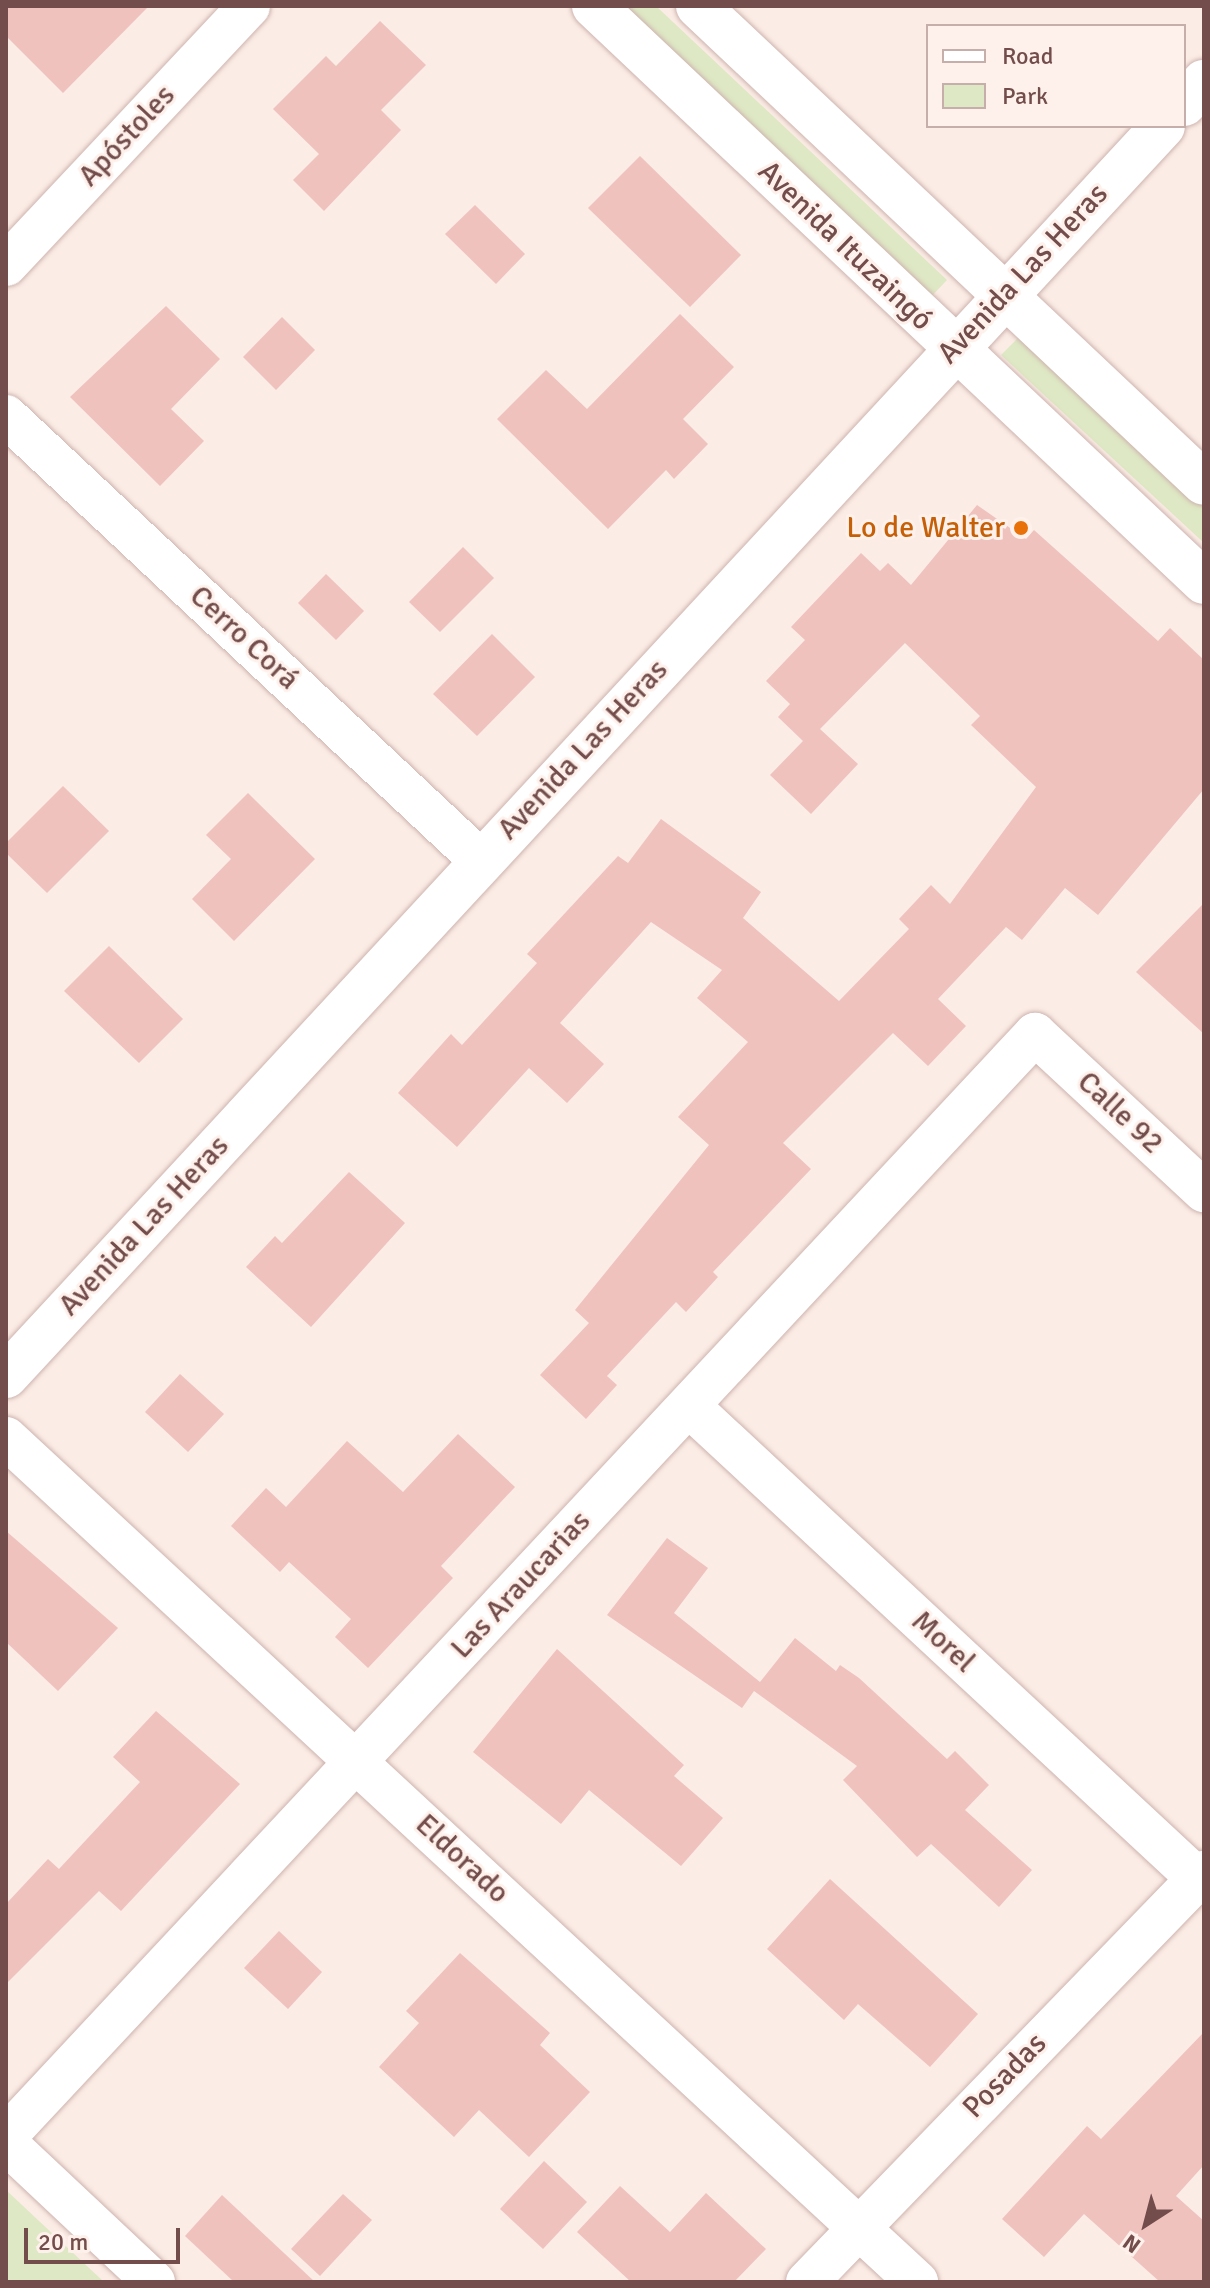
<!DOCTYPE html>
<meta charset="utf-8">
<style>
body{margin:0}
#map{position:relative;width:1210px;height:2288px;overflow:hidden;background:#fbece5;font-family:Signika,sans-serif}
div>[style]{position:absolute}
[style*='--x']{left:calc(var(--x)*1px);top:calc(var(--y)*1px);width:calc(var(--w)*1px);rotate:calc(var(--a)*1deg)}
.green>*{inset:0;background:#dee8c4}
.building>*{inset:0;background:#efc2be}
.roads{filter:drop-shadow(0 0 2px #ceb3af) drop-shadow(0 0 2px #ceb3af)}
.minor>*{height:42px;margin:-21px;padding:0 21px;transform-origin:21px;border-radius:21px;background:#fff}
.secondary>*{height:44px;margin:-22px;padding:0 22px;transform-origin:22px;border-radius:22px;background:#fff}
.dots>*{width:22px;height:22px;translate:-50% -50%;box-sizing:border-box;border:4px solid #fef1eb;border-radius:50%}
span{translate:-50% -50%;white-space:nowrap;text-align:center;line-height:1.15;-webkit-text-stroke:6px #fef1eb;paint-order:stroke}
.street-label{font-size:30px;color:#734d4b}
.food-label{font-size:30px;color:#c56008}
.right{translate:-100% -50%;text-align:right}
.frame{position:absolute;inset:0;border:8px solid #734d4b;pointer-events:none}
.legend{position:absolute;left:926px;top:24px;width:260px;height:104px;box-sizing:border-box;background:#fef1eb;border:2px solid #c6afab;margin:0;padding:10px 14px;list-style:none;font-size:24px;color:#734d4b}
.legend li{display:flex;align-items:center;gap:16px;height:40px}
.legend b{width:40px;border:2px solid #c6afab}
.north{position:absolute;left:1106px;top:2184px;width:80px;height:80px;-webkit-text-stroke:6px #fef1eb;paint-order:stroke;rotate:216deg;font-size:22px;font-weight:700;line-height:32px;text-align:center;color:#734d4b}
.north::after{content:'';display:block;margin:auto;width:28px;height:36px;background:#734d4b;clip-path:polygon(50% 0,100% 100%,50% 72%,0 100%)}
.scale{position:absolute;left:24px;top:2228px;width:156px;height:36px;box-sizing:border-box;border:4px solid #734d4b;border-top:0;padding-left:10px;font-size:24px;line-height:28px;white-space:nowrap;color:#734d4b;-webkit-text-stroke:6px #fef1eb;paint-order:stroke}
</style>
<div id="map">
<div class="green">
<i style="clip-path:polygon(617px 6px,656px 6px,947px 280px,928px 300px)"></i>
<i style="clip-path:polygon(1022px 334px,1204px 503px,1204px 543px,1001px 355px)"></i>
<i style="clip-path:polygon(6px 2190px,104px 2282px,6px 2282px)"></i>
</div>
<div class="building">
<i style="clip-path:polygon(6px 6px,149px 6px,63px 93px,6px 36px)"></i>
<i style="clip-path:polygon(380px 21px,426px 65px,381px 110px,401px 130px,324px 211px,293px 180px,319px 154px,273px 109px,326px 56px,336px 66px)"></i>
<i style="clip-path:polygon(640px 156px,741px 255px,690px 307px,588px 208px)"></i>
<i style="clip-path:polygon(475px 205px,525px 254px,496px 284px,445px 234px)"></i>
<i style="clip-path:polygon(166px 306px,220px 359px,171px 409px,204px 441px,160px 486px,70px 397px)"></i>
<i style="clip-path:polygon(680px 314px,734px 367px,683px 419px,708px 444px,674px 479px,666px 470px,608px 529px,497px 419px,546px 370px,587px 409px)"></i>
<i style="clip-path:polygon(282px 317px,315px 350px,276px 390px,243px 357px)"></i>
<i style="clip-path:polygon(977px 505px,1026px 539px,1034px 530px,1158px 641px,1170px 628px,1204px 660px,1204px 789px,1098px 915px,1065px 888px,1022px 940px,1006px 927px,938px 999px,966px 1026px,928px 1066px,893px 1033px,783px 1143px,811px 1169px,713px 1272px,718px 1277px,686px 1312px,676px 1302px,607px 1376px,617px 1385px,586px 1419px,540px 1375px,589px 1323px,575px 1310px,709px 1145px,678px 1117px,748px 1042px,697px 998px,722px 970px,651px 922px,560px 1023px,604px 1064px,567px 1103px,529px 1068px,457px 1147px,398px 1093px,451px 1034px,462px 1045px,537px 963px,527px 954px,618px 856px,628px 863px,661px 819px,761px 892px,743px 918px,839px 1001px,909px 929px,899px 919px,931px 885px,950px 904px,1036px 787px,971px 725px,980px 716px,905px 643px,820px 729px,858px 764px,811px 814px,770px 775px,803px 741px,778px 717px,790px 704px,766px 681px,805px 640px,791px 627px,861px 553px,880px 571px,888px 563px,911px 585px)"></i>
<i style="clip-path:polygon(463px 547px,494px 578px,440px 632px,409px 602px)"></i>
<i style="clip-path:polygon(326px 574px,364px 611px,336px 640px,298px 603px)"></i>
<i style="clip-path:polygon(492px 634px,535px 677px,477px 736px,433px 694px)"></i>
<i style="clip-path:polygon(63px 786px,109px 831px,47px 893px,6px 853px,6px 843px)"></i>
<i style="clip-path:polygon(248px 793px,315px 859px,234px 941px,192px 899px,231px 859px,206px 835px)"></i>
<i style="clip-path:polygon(1204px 903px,1204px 1034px,1136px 972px)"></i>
<i style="clip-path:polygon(109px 946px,183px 1019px,139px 1063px,64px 991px)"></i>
<i style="clip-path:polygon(349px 1172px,405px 1223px,311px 1327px,246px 1267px,275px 1236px,282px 1243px)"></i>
<i style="clip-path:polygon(180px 1374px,224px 1414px,188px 1452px,145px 1412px)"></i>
<i style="clip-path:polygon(458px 1434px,515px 1487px,441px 1566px,453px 1578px,368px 1668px,335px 1637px,351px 1619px,289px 1562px,280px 1572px,231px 1526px,266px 1488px,286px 1507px,347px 1441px,403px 1492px)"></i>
<i style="clip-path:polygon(6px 1531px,118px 1628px,58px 1691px,6px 1642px)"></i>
<i style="clip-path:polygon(667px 1538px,708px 1568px,674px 1613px,760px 1682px,795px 1638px,836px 1671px,840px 1665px,859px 1678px,947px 1759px,955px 1751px,989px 1785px,965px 1810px,1032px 1870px,999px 1907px,931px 1844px,917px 1857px,843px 1780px,857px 1766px,754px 1691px,742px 1708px,607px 1615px)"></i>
<i style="clip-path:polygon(557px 1649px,684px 1765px,674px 1776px,723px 1818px,681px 1866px,589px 1790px,561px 1824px,473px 1752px)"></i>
<i style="clip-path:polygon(156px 1711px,240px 1784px,121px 1911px,99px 1891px,6px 1984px,6px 1904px,48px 1859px,59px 1869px,140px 1782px,113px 1757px)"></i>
<i style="clip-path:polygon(830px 1879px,978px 2014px,930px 2067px,858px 2004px,844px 2020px,767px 1949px)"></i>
<i style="clip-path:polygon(279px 1931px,322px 1972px,288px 2009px,244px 1968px)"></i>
<i style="clip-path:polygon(460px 1953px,550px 2033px,540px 2045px,590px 2092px,529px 2157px,479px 2110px,454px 2137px,379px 2067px,419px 2023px,406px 2011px)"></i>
<i style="clip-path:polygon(1204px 2032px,1204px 2165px,1176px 2196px,1204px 2221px,1204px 2282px,1160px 2282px,1084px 2214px,1044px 2257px,1002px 2219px,1087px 2126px,1101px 2139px)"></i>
<i style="clip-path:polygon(544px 2161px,587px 2202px,543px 2249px,500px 2209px)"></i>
<i style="clip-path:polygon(620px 2186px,670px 2232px,706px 2193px,766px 2249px,734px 2282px,631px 2282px,577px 2232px)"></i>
<i style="clip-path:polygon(343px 2194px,372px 2220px,320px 2276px,291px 2249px)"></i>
<i style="clip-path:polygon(222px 2195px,315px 2282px,234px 2282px,185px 2236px)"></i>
</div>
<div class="roads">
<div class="minor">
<i style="--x:6;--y:265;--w:355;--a:-46.8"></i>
<i style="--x:6;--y:416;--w:651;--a:43.13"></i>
<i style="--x:689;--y:1406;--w:695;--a:42.9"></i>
<i style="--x:6;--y:1438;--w:1242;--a:42.81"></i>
<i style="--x:6;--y:2136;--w:1508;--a:-46.96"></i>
<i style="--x:1035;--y:1034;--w:231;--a:42.9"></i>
<i style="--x:6;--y:2143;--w:203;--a:43.2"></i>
<i style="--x:807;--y:2282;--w:571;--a:-45.92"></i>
</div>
<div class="secondary">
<i style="--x:594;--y:6;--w:839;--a:43.36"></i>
<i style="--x:698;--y:6;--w:695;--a:43.31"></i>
<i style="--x:1184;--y:104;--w:30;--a:-48"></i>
<i style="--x:6;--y:1376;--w:1703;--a:-47.21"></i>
</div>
</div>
<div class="dots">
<i style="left:1021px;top:528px;background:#e8710a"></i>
</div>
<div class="street-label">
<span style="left:127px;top:136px;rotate:-47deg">Apóstoles</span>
<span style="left:845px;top:246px;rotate:44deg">Avenida Ituzaingó</span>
<span style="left:1023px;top:274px;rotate:-47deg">Avenida Las Heras</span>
<span style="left:244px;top:638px;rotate:43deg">Cerro Corá</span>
<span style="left:583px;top:750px;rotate:-47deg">Avenida Las Heras</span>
<span style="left:1120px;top:1113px;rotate:43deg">Calle 92</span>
<span style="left:144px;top:1226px;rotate:-47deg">Avenida Las Heras</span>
<span style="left:521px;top:1585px;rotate:-47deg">Las Araucarias</span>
<span style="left:943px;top:1642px;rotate:43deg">Morel</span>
<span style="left:462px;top:1859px;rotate:43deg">Eldorado</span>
<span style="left:1005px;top:2076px;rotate:-46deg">Posadas</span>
</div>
<div class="food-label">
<span class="right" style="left:1005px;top:528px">Lo de Walter</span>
</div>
<div class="frame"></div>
<ul class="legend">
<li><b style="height:10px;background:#fff"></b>Road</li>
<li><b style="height:22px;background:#dee8c4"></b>Park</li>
</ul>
<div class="north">N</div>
<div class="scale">20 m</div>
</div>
